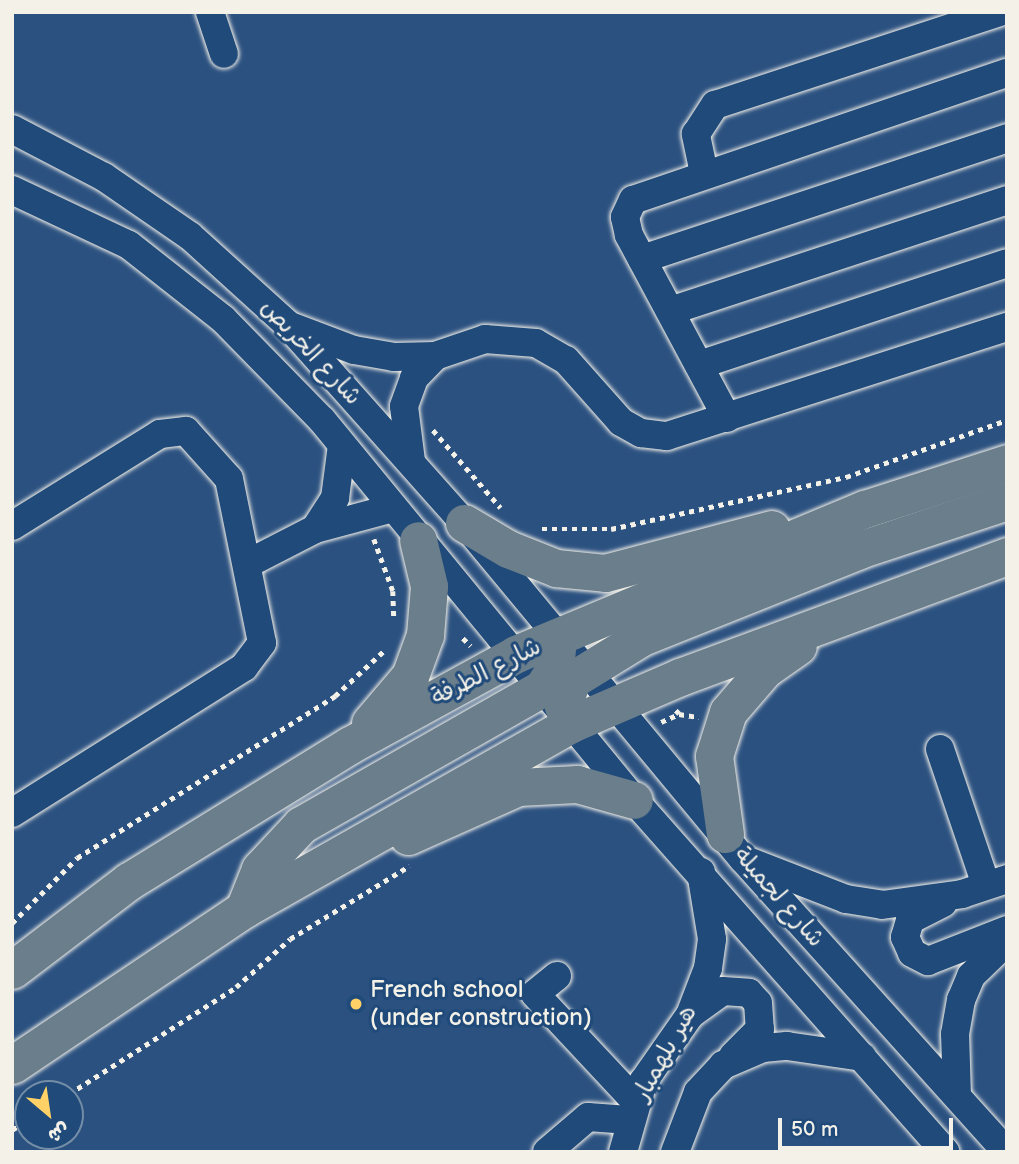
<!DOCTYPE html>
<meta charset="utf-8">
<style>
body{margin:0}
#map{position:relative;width:1019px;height:1164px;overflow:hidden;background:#2b5180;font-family:"Balsamiq Sans","Playpen Sans Arabic",sans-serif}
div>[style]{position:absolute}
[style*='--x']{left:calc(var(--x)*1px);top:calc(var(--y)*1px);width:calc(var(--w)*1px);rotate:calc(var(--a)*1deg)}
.path>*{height:4.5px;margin-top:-2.25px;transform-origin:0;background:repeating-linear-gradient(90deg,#f4f1e8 0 5px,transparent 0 10px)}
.roads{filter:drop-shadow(0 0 2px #f4f1e8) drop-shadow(0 0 2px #f4f1e8)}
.minor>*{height:28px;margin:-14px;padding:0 14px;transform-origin:14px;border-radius:14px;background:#1f4a7a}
.major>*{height:37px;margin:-18.5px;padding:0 18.5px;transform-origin:18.5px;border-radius:18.5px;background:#6b7e8b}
.dots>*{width:19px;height:19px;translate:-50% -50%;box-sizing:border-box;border:4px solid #1f4a7a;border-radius:50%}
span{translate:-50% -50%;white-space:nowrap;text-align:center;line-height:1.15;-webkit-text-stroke:6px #1f4a7a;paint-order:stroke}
.street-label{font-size:24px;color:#f4f1e8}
.poi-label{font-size:24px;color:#f4f1e8}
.left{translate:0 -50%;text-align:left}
.frame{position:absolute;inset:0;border:14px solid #f4f1e8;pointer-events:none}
.north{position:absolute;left:14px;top:1080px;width:70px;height:70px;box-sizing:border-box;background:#1f4a7a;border:2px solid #748da6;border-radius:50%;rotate:151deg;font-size:19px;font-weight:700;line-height:28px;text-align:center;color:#f4f1e8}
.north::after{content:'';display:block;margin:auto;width:24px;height:32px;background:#ffd166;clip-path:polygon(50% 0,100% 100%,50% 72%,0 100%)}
.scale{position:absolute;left:778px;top:1118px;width:175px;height:32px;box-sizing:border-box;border:4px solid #f4f1e8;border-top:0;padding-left:9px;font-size:21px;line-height:24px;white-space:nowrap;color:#f4f1e8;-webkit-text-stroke:5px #1f4a7a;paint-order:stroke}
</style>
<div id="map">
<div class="path">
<i style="--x:433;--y:430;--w:103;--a:48.9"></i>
<i style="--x:542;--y:529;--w:69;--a:0"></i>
<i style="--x:611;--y:529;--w:241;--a:-12.5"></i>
<i style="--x:846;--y:477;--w:171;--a:-19.5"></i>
<i style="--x:374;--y:539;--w:55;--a:69.9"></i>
<i style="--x:393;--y:591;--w:27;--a:88"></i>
<i style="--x:463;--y:638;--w:11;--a:45"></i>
<i style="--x:679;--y:714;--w:20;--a:9"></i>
<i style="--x:661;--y:722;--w:20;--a:-24"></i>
<i style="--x:679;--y:714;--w:7;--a:-135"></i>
<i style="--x:12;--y:923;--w:92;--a:-45"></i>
<i style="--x:77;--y:858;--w:305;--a:-32.1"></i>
<i style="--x:335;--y:696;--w:69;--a:-42.7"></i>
<i style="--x:69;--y:1094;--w:198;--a:-32.6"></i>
<i style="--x:236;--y:987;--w:72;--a:-41.6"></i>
<i style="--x:290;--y:939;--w:140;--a:-31.5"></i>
<i style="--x:12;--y:1130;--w:19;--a:-32"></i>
</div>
<div class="roads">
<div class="minor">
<i style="--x:210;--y:12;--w:44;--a:71.6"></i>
<i style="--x:12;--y:129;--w:104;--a:27.6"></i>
<i style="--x:104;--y:177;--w:104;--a:34.5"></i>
<i style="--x:190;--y:236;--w:131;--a:42.2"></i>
<i style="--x:287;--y:324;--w:266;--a:48.3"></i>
<i style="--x:464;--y:523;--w:437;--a:50.3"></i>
<i style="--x:743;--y:859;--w:394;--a:48"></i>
<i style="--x:704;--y:173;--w:40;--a:-102"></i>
<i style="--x:696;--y:134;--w:35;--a:-57"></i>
<i style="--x:715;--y:105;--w:299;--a:-18.1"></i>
<i style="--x:12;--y:190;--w:129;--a:25.2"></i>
<i style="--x:129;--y:245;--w:120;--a:38.2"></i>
<i style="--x:223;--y:319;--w:141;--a:45.6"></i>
<i style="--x:322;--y:420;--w:492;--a:50.6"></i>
<i style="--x:634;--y:800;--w:470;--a:48.5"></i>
<i style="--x:642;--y:259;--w:385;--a:-18.3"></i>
<i style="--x:670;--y:311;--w:355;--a:-18.2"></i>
<i style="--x:293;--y:327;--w:65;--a:20.7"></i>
<i style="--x:354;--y:350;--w:41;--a:9.9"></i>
<i style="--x:394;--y:357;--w:41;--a:-1.4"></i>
<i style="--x:435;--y:356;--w:53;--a:-18.8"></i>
<i style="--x:485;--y:339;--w:51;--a:4.5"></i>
<i style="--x:536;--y:343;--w:34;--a:30"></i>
<i style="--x:566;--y:360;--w:83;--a:48.4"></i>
<i style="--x:621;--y:422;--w:23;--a:29"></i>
<i style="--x:641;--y:433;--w:26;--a:7"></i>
<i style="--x:667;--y:436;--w:357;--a:-17.8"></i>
<i style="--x:699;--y:365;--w:324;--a:-18.3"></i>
<i style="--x:727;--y:418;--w:208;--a:-118.2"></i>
<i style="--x:629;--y:235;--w:18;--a:-103"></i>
<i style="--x:625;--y:217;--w:19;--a:-65"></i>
<i style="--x:633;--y:200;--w:395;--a:-18.8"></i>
<i style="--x:411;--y:461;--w:55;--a:-97.3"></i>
<i style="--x:404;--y:406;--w:30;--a:-70"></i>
<i style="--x:414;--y:378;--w:30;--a:-46"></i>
<i style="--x:12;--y:526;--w:174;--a:-31.9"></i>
<i style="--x:160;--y:434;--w:26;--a:-7"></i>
<i style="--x:186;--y:431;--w:64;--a:48.1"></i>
<i style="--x:229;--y:479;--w:167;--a:78.6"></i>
<i style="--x:262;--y:643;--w:30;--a:127"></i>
<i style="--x:244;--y:667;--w:274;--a:147.8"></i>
<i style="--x:315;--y:529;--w:37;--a:-57"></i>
<i style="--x:335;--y:498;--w:53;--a:-82.5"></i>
<i style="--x:247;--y:564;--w:76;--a:-27.2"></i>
<i style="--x:315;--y:529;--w:81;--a:-15.1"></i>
<i style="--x:940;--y:749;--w:144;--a:71.3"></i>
<i style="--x:748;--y:861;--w:105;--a:21.2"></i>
<i style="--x:846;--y:899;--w:36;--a:9"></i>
<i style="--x:882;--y:905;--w:81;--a:-7.8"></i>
<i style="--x:962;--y:894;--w:47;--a:-18.4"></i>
<i style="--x:943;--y:903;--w:37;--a:153"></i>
<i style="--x:910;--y:920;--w:18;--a:106"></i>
<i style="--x:905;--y:937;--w:17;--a:66"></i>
<i style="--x:912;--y:953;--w:18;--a:27"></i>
<i style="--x:928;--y:961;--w:85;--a:-21.4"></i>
<i style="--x:557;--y:976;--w:28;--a:141"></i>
<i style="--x:535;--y:994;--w:148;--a:46.9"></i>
<i style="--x:691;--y:1014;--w:39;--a:-36"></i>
<i style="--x:723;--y:991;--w:26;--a:4"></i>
<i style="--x:749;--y:993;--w:13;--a:48"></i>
<i style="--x:758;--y:1003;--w:26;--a:86"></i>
<i style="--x:760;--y:1029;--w:38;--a:135"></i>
<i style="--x:957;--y:1096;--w:62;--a:-91.8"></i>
<i style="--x:955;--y:1034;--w:35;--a:-80"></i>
<i style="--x:961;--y:1000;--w:26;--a:-67"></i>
<i style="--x:971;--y:976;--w:50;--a:-44.2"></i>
<i style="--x:547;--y:1152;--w:54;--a:-40.5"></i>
<i style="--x:588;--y:1117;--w:41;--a:4.2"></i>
<i style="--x:623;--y:1152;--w:73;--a:-74.1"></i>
<i style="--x:643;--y:1082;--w:82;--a:-55"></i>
<i style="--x:690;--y:1015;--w:50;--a:-69"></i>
<i style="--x:708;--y:968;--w:29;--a:-82"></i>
<i style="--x:712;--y:939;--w:68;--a:-99.3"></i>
<i style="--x:675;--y:1152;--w:64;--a:-69"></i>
<i style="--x:698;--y:1092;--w:37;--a:-47"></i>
<i style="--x:723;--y:1065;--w:43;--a:-23"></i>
<i style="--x:763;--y:1048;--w:24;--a:-5"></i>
<i style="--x:787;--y:1046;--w:76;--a:8.3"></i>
</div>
<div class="major">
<i style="--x:464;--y:523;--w:51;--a:30.6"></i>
<i style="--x:508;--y:549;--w:52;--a:21.6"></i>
<i style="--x:556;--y:568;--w:49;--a:5.8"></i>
<i style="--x:605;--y:573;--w:172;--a:-14.8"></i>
<i style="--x:370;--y:723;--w:62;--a:-49.6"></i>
<i style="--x:410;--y:676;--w:44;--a:-69.9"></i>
<i style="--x:425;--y:635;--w:49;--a:-85.3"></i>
<i style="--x:429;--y:586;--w:47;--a:-103.4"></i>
<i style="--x:571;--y:724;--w:20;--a:-114"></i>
<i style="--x:563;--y:706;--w:28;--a:-71"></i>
<i style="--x:572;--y:680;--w:82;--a:-31.6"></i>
<i style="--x:642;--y:637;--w:234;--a:-21.8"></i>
<i style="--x:859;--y:550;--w:156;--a:-18.3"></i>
<i style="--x:725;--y:834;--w:79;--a:-98"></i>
<i style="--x:714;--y:756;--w:46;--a:-72.3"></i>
<i style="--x:728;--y:712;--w:57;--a:-49.3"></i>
<i style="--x:765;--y:669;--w:40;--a:-34.9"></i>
<i style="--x:408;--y:836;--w:120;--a:-24"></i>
<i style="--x:518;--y:787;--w:59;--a:-2.9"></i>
<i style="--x:577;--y:784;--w:59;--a:15.7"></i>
<i style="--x:244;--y:909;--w:43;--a:-68.2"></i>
<i style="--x:260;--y:869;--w:60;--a:-47"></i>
<i style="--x:301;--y:825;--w:277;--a:-29.6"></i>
<i style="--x:542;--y:688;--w:24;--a:-57"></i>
<i style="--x:555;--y:668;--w:20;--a:-84"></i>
<i style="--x:12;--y:970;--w:147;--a:-37.3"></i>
<i style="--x:129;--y:881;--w:259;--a:-31.6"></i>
<i style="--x:350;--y:745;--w:189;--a:-28.7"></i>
<i style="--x:516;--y:654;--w:378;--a:-22.6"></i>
<i style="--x:865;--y:509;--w:149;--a:-17.9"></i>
<i style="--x:12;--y:1065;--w:280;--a:-33.9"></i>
<i style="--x:244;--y:909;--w:376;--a:-29.5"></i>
<i style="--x:571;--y:724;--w:119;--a:-23.3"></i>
<i style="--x:680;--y:677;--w:349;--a:-20.3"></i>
</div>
</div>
<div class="dots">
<i style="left:356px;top:1004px;background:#ffd166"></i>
</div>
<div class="street-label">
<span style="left:311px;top:352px;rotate:47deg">شارع الخريص</span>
<span style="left:486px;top:672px;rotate:-27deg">شارع الطرفة</span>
<span style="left:779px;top:897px;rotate:49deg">شارع لجميلة</span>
<span style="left:665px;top:1053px;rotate:-61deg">هير بلهمبار</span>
</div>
<div class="poi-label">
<span class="left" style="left:370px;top:1004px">French school<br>(under construction)</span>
</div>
<div class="frame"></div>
<div class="north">ش</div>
<div class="scale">50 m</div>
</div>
